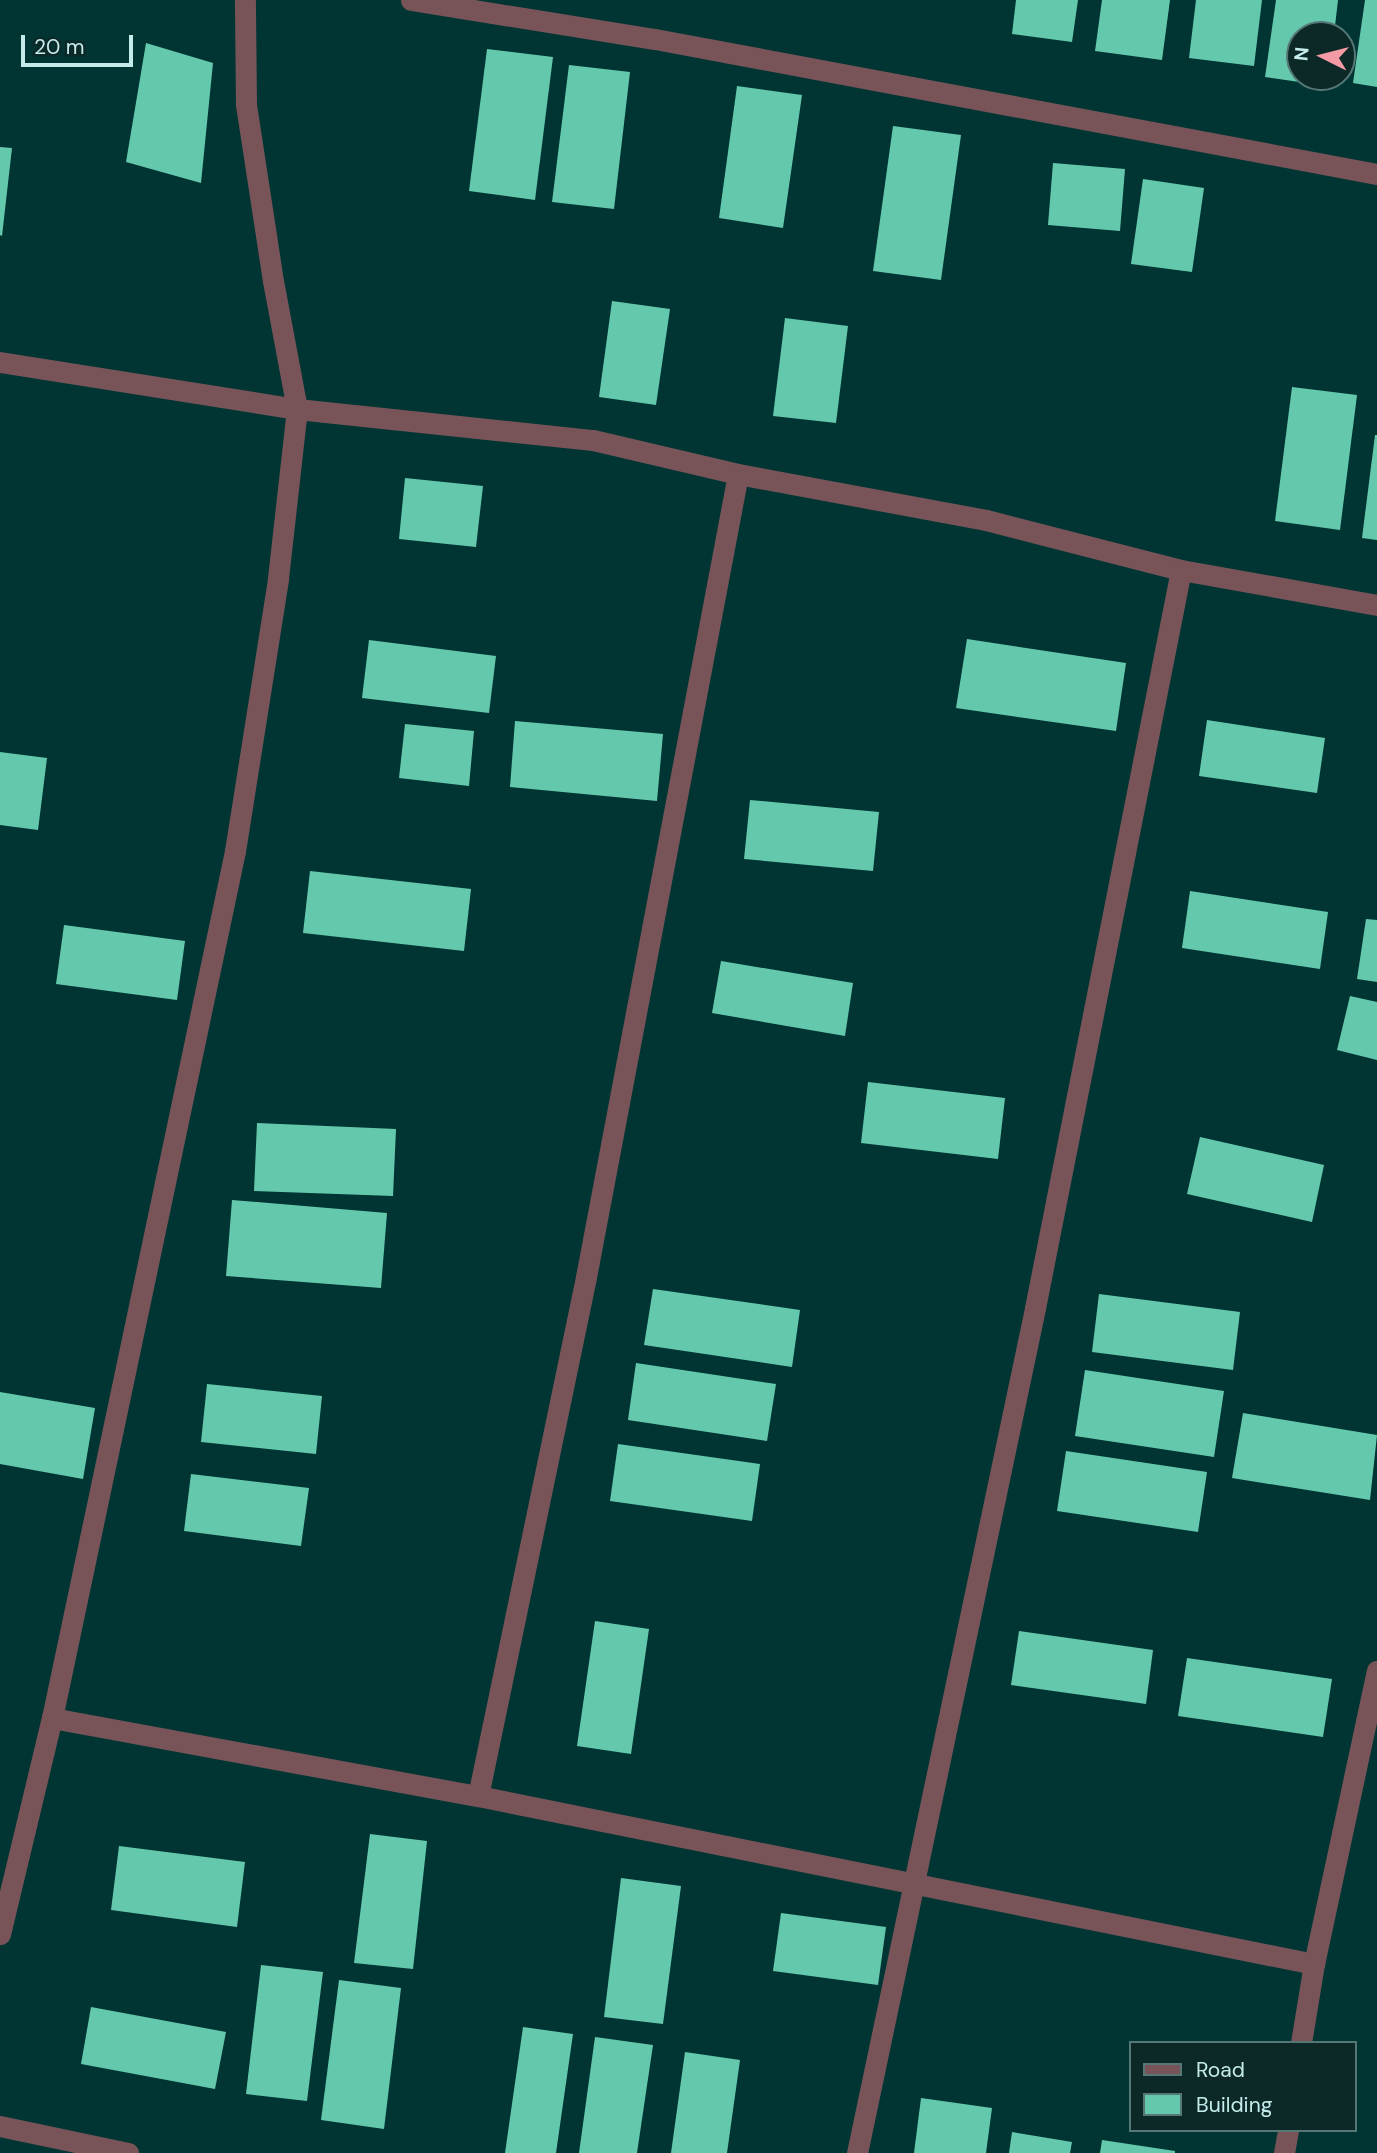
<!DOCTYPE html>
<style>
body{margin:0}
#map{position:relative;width:1377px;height:2153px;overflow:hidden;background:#003534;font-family:"DM Sans",sans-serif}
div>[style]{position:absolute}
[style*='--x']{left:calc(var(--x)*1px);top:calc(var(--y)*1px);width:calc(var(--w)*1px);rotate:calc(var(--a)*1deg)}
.building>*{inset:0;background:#64c9ac}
.minor>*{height:21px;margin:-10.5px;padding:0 10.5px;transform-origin:10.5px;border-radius:10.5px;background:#785458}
span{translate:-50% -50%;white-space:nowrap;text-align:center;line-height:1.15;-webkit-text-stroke:7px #0c2928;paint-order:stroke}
.legend{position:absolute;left:1129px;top:2041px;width:228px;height:91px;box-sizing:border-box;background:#0c2928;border:2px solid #557776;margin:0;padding:9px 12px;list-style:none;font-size:21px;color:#c3ecea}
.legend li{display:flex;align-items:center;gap:14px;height:35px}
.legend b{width:35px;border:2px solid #557776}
.north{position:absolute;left:1286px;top:21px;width:70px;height:70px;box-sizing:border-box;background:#0c2928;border:2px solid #557776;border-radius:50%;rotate:276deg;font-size:19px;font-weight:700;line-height:28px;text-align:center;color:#c3ecea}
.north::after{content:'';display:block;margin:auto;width:24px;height:32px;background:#f49aa5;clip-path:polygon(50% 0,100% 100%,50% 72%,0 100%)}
.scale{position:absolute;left:21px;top:35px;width:112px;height:32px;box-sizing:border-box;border:4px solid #c3ecea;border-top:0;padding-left:9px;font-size:21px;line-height:24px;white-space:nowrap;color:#c3ecea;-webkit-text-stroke:5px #0c2928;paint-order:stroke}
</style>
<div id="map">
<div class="building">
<i style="clip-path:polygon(1016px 0,1078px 0,1072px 42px,1012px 34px)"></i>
<i style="clip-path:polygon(1102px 0,1170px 0,1162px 60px,1095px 51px)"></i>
<i style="clip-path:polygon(1196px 0,1262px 0,1254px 66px,1189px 58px)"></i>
<i style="clip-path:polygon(1276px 0,1338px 0,1334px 35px,1300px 35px,1300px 77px,1328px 77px,1327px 86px,1265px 77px)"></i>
<i style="clip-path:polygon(1365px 0,1377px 0,1377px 87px,1353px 83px)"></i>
<i style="clip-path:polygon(146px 43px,213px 63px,201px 183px,126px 162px)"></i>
<i style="clip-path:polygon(487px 49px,553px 57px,535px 200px,469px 191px)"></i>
<i style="clip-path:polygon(569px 65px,630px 72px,614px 209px,552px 202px)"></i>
<i style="clip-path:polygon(737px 86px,802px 95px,783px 228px,719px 218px)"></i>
<i style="clip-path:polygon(893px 126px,961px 135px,941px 280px,873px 271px)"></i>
<i style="clip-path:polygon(0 147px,12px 148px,2px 236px,0 235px)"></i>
<i style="clip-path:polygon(1053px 163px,1125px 169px,1120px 231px,1048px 225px)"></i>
<i style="clip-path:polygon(1143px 179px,1204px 188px,1192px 272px,1131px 264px)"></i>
<i style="clip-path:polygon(612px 301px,670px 309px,656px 405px,599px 397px)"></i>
<i style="clip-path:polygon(785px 318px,848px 326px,836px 423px,773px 416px)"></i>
<i style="clip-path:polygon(1292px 387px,1357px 395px,1340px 530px,1275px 521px)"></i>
<i style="clip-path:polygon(1375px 435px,1377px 435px,1377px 540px,1362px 538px)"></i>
<i style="clip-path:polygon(405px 478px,483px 486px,476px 547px,399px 539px)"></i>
<i style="clip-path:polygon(967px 639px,1126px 663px,1116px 731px,956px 708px)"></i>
<i style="clip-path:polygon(369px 640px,496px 656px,489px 713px,362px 698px)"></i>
<i style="clip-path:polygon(1207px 720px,1325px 738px,1317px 793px,1199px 776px)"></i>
<i style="clip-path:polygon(515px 721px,663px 734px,657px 801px,510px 787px)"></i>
<i style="clip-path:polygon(405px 724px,474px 731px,469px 786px,399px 778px)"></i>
<i style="clip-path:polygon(0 752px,47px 758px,38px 830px,0 825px)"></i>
<i style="clip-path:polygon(750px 800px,879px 812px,873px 871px,744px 859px)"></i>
<i style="clip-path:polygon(310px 871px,471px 889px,464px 951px,303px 933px)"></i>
<i style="clip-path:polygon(1190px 891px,1328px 912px,1320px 969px,1182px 948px)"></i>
<i style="clip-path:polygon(1366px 919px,1377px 920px,1377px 982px,1357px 979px)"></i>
<i style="clip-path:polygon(64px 925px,185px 941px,177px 1000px,56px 984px)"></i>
<i style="clip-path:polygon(721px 961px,853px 983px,845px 1036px,712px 1013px)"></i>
<i style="clip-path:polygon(1350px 996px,1377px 1002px,1377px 1060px,1337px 1050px)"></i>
<i style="clip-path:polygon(868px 1082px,1005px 1098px,998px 1159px,861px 1143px)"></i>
<i style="clip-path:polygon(257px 1123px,396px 1129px,393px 1196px,254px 1191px)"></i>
<i style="clip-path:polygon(1200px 1137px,1324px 1165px,1312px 1222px,1187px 1194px)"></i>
<i style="clip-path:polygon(232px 1200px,387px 1213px,381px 1288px,226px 1276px)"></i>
<i style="clip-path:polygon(653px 1289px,800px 1310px,792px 1367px,644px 1345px)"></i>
<i style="clip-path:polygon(1099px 1294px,1240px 1312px,1233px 1370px,1092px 1352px)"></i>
<i style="clip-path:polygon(636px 1363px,776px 1384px,767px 1441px,628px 1420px)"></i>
<i style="clip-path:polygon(1085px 1370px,1224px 1391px,1214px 1457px,1075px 1436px)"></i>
<i style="clip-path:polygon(207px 1384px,322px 1396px,316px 1454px,201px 1442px)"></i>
<i style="clip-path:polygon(0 1392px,95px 1408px,83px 1479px,0 1464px)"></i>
<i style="clip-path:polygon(1243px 1413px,1377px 1435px,1370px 1500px,1232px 1478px)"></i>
<i style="clip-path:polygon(618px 1444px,760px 1464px,752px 1521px,610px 1501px)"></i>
<i style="clip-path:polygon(1066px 1451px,1207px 1472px,1198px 1532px,1057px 1511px)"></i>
<i style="clip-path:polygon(191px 1474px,309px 1488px,301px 1546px,184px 1531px)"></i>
<i style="clip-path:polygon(595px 1621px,649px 1629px,631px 1754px,577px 1746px)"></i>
<i style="clip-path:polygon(1019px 1631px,1153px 1650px,1146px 1704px,1011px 1685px)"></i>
<i style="clip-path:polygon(1187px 1658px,1332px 1679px,1323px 1737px,1178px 1716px)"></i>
<i style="clip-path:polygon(370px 1834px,427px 1841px,413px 1969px,354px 1963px)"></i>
<i style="clip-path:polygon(119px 1846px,245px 1862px,237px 1927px,111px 1910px)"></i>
<i style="clip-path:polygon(621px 1878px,681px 1886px,663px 2024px,604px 2017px)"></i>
<i style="clip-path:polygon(781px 1913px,886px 1927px,878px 1985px,773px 1971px)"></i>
<i style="clip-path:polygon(261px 1965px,323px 1972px,307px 2101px,246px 2094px)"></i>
<i style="clip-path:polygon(339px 1980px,401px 1988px,384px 2129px,321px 2120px)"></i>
<i style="clip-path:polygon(91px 2007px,226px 2032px,215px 2089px,81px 2064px)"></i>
<i style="clip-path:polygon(523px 2027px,573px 2034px,556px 2153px,505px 2153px)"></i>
<i style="clip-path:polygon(595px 2037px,653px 2045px,637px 2153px,579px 2153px)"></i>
<i style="clip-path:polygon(685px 2052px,740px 2060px,727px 2153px,671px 2153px)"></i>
<i style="clip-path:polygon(921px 2098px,992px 2108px,986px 2153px,914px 2153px)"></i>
<i style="clip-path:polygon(1012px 2132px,1072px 2142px,1070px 2153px,1009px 2153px)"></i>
<i style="clip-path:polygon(1102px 2140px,1175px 2151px,1175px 2153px,1100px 2153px)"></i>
</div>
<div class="minor">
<i style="--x:411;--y:0;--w:247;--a:9.1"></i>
<i style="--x:655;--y:39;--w:735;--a:10.59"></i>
<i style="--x:0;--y:362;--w:301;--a:9"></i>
<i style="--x:297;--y:409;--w:298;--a:6"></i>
<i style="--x:593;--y:440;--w:149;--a:13.2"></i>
<i style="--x:738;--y:474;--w:252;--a:10.5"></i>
<i style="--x:986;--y:520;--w:201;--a:14.4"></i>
<i style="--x:1181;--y:570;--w:199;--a:10.1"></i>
<i style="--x:52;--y:1718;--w:433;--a:10.4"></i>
<i style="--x:478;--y:1796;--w:853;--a:11.36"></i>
<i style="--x:478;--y:1796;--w:530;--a:-78.24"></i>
<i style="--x:586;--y:1277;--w:817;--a:-79.28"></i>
<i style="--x:0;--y:1934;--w:222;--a:-76.5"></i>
<i style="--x:52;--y:1718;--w:886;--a:-78.08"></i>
<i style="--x:235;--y:851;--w:276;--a:-81"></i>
<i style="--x:278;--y:578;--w:170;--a:-83.6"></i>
<i style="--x:297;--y:409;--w:130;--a:-100.6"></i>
<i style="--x:273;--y:281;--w:179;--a:-98.7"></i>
<i style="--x:246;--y:104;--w:104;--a:-90.6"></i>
<i style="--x:1301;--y:2043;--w:80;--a:-80.7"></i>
<i style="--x:1314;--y:1964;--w:300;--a:-77.9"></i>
<i style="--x:0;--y:2126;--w:131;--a:11.9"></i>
<i style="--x:857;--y:2153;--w:864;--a:-78.1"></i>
<i style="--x:1035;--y:1308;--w:752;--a:-78.81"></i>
<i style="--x:1284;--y:2153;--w:23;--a:-80"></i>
</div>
<ul class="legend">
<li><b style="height:9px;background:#785458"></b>Road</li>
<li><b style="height:19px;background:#64c9ac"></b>Building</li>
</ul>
<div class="north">N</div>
<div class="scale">20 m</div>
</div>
